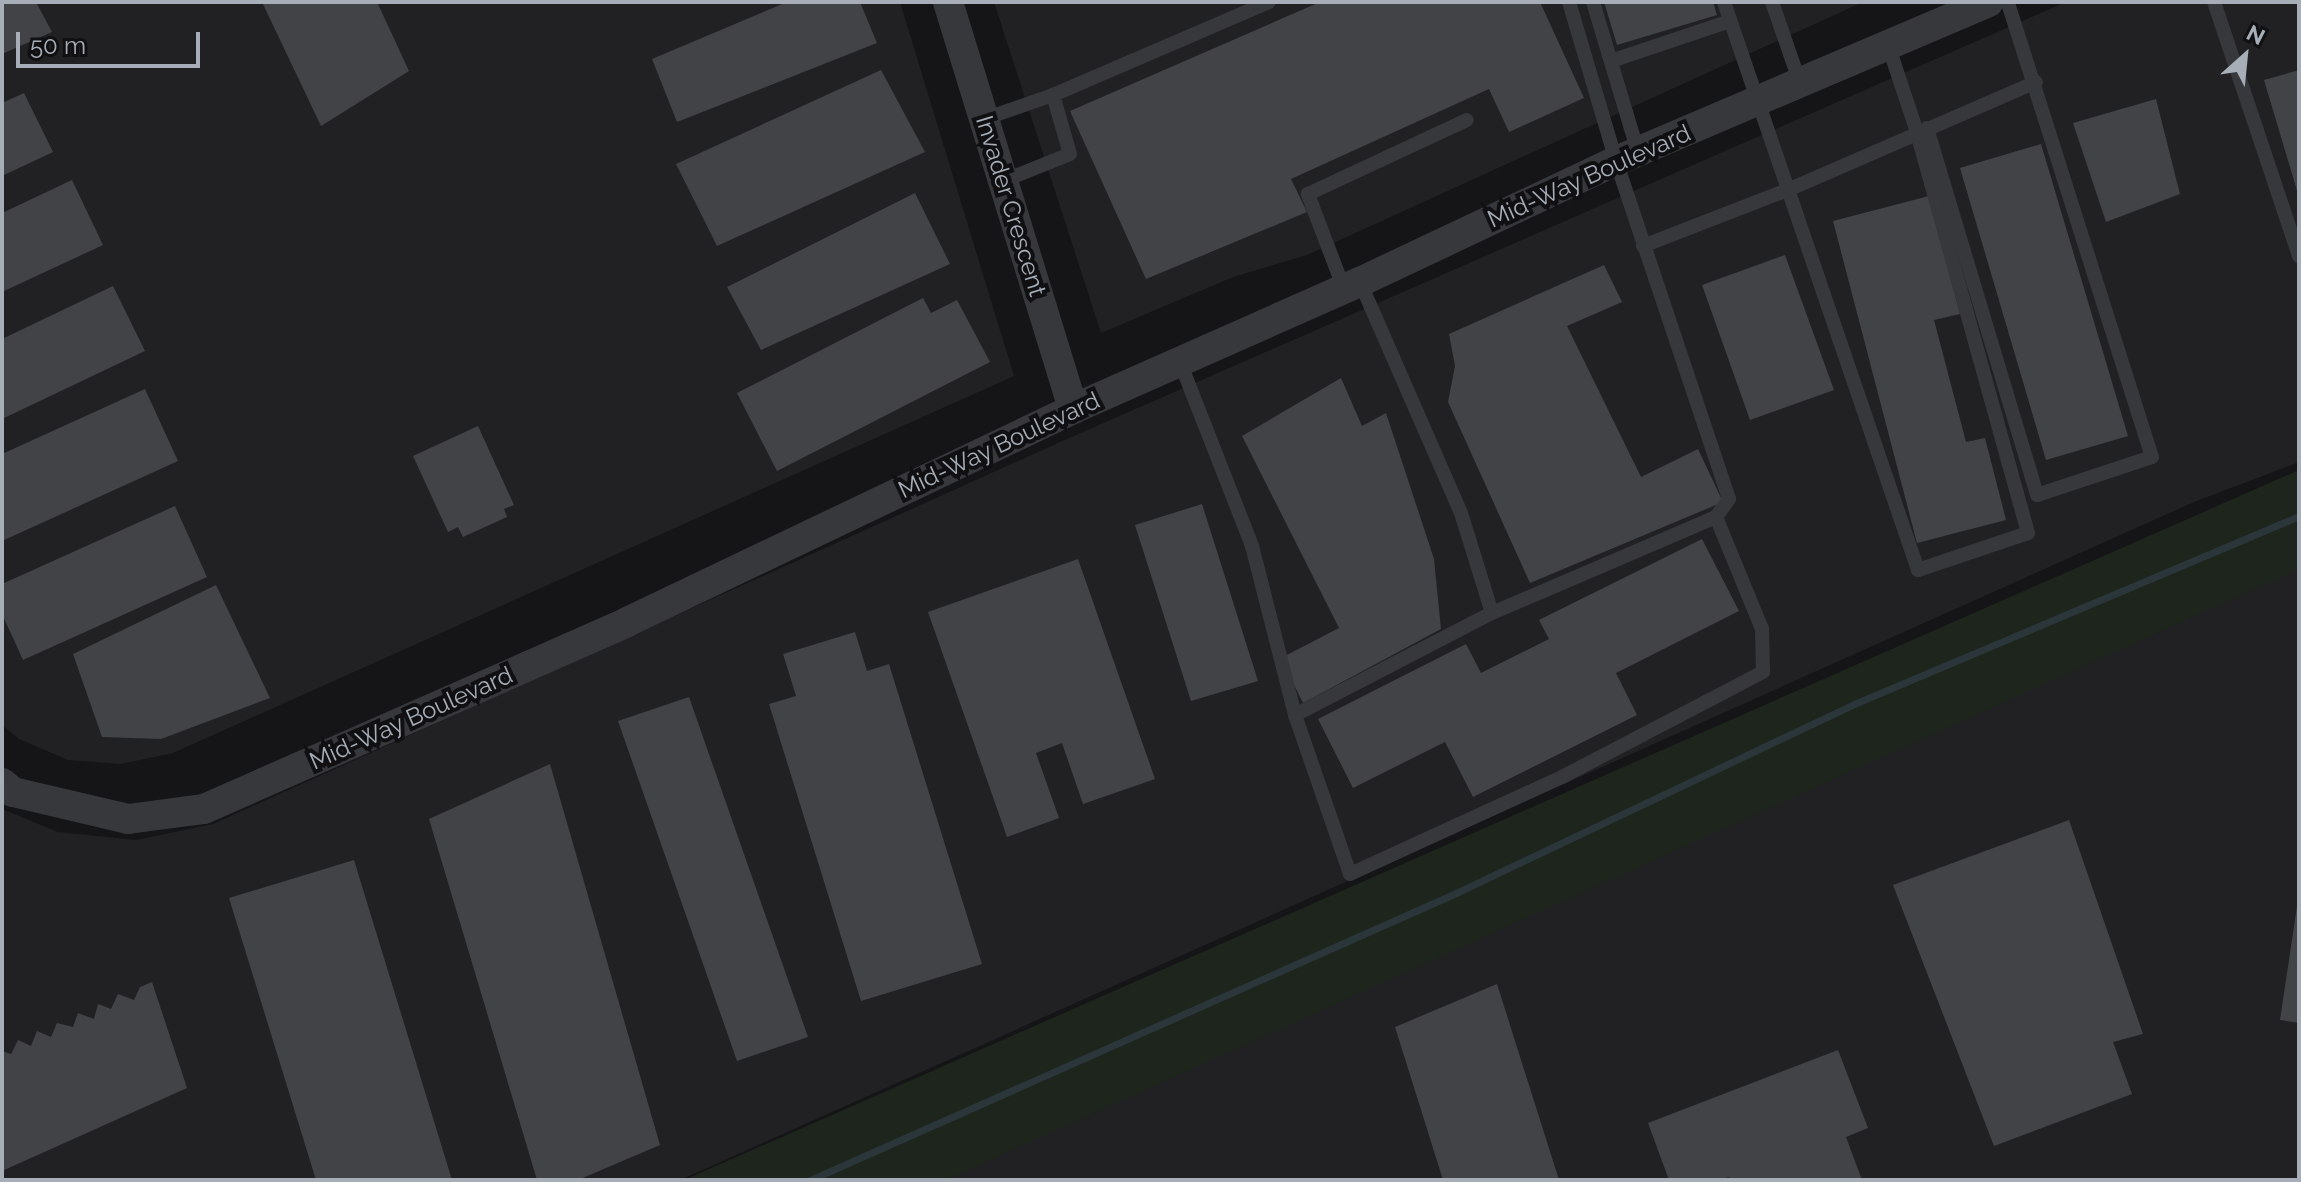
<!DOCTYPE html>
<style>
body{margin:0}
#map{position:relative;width:2301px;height:1182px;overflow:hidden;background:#151517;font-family:Raleway,sans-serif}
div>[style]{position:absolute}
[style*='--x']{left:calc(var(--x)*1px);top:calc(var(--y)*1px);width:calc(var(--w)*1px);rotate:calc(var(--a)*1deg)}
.built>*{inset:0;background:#212124}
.green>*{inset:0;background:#1d251d}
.stream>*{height:7px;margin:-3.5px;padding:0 3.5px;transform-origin:3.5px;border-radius:3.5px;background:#2b363a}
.building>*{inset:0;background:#414347}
.service>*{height:14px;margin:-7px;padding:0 7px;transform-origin:7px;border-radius:7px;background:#36383c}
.minor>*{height:30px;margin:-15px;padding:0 15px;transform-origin:15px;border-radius:15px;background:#36383c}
span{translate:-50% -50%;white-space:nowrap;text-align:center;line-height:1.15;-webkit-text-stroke:8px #101012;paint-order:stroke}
.street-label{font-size:24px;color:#a7aeb7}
.frame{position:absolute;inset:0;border:4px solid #a7aeb7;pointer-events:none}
.north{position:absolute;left:2205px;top:16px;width:80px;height:80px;-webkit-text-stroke:6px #101012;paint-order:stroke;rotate:27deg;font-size:22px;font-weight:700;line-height:32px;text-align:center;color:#a7aeb7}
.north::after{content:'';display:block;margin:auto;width:28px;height:36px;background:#a7aeb7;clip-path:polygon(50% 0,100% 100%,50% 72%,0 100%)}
.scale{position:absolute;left:16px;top:32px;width:184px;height:36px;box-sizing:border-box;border:4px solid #a7aeb7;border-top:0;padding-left:10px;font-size:24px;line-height:28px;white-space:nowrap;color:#a7aeb7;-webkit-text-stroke:6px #101012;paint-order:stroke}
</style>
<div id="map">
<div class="built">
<i style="clip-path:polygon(2px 2px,900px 2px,1014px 376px,173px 753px,121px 764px,68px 760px,19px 739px,2px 725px)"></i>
<i style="clip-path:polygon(994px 2px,1863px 2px,1307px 255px,1233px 277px,1101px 333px)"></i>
<i style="clip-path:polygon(2066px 2px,2299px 2px,2299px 462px,2194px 502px,680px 1180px,2px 1180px,2px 809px,58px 832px,136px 840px,213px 824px,1067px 439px)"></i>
<i style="clip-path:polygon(2299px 564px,2299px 1180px,931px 1180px)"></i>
</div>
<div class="green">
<i style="clip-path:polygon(2299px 470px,2299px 569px,946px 1180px,684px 1180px)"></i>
</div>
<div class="stream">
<i style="--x:810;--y:1180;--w:707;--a:-23.95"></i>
<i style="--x:1456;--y:893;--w:441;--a:-25.4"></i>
<i style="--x:1854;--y:704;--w:483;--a:-22.9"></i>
</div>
<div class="building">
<i style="clip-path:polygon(2px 2px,36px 2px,52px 32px,2px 54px)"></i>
<i style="clip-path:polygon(262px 2px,377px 2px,409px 71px,321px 126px)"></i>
<i style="clip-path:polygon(787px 2px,860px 2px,877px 43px,677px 122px,652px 59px)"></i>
<i style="clip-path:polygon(1320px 2px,1540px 2px,1584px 98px,1509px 132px,1489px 89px,1291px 179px,1307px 212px,1146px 279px,1070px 111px)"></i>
<i style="clip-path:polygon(1604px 2px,1713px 2px,1717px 15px,1617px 45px)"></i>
<i style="clip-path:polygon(881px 70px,925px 152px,717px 246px,676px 164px)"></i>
<i style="clip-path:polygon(2299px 70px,2299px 194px,2298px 194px,2264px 80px)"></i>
<i style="clip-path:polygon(24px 93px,53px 152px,2px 176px,2px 103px)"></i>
<i style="clip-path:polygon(2156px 99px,2180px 194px,2106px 222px,2073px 123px)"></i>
<i style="clip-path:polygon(2041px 144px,2128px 436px,2046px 460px,1960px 168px)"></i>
<i style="clip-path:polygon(72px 180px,103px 245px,2px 292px,2px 213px)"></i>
<i style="clip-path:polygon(915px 193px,950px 264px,761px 350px,727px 287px)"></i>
<i style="clip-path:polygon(1929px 196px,1960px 314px,1934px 320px,1966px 442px,1985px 438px,2006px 520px,1917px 543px,1833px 221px)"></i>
<i style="clip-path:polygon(1785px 255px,1834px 390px,1750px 420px,1702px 285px)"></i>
<i style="clip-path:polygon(1604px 265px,1622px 302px,1567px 326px,1641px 477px,1698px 449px,1723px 502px,1530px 583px,1448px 402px,1455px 366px,1449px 334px)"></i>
<i style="clip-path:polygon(113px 286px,145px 351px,2px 419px,2px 339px)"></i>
<i style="clip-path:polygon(923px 298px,931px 313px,957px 300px,990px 362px,777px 471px,737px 393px)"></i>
<i style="clip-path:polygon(1341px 378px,1362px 426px,1386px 413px,1434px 559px,1441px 629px,1303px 703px,1281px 658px,1339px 628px,1242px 436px)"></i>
<i style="clip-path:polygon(145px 389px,178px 461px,2px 541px,2px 454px)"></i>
<i style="clip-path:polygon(478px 426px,514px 505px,504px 509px,507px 517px,463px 537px,458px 527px,448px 532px,413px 456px)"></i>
<i style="clip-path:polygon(1202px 504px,1258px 681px,1191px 701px,1135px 525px)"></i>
<i style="clip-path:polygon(175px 506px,207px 577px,23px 660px,2px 614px,2px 584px)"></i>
<i style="clip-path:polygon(1702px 539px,1739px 611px,1616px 673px,1637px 715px,1473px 797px,1445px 742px,1353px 788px,1318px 719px,1466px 644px,1481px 673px,1549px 639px,1539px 620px)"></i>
<i style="clip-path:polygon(1078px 559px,1155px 779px,1083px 804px,1062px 743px,1036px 753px,1059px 818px,1007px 837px,928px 612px)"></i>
<i style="clip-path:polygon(216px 585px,270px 698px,161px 739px,102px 737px,73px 654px)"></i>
<i style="clip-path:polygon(855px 632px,867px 671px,889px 664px,982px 964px,861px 1001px,769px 704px,796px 696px,783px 654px)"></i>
<i style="clip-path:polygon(689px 697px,808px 1037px,737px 1061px,618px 721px)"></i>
<i style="clip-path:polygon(550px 764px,660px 1145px,578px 1180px,537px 1180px,429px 819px)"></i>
<i style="clip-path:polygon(2069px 820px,2143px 1034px,2113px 1042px,2132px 1094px,1994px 1146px,1893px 885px)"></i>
<i style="clip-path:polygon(354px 860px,452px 1180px,316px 1180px,229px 898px)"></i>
<i style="clip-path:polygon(2297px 906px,2299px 906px,2299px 1023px,2280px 1020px)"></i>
<i style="clip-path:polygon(152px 982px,187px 1088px,2px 1171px,2px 1051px,11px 1054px,18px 1040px,31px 1046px,37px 1031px,51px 1037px,57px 1023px,73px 1027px,78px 1013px,94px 1019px,98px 1004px,111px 1009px,118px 994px,134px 1000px,140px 987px)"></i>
<i style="clip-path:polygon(1497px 984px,1559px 1180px,1443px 1180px,1395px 1027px)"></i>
<i style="clip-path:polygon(1838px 1050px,1868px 1128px,1846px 1137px,1862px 1180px,1731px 1180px,1729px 1177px,1720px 1180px,1669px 1180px,1648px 1123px)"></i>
</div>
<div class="service">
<i style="--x:1569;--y:2;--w:166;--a:73.5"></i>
<i style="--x:1616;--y:161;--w:356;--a:71.5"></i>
<i style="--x:1729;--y:499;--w:22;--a:126"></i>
<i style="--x:1593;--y:2;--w:157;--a:73.3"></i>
<i style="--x:1724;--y:2;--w:600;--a:71.14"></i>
<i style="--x:1918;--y:570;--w:116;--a:-18.6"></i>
<i style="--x:2028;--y:533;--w:416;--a:-105.5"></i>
<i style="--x:1917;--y:132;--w:92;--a:-108.4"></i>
<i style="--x:1772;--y:2;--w:86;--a:70.9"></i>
<i style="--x:2214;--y:2;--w:268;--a:71.5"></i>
<i style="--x:1611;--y:61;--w:126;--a:-18.6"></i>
<i style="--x:1053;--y:95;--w:235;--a:-23.3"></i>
<i style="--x:984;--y:119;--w:73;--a:-19.2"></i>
<i style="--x:1053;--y:95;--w:61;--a:73.9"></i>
<i style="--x:1070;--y:154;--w:72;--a:158.1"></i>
<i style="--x:1927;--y:128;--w:383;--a:73.3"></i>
<i style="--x:2037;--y:495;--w:121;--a:-18.3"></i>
<i style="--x:2152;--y:457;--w:477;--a:-107.6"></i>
<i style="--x:1643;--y:246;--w:158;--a:-21.2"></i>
<i style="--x:1790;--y:189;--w:268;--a:-23.5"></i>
<i style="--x:1344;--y:289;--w:102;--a:-110.8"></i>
<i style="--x:1308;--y:194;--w:175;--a:-25"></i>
<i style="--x:1180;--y:362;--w:198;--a:68.6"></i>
<i style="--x:1252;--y:546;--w:174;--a:75.7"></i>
<i style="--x:1295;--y:715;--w:222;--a:-27.4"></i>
<i style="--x:1492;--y:613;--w:105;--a:-107.2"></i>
<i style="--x:1461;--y:513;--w:252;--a:-113.6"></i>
<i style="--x:1295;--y:715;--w:168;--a:70.9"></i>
<i style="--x:1350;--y:874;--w:233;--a:-24.6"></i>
<i style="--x:1562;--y:777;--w:227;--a:-27.6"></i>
<i style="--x:1763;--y:672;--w:43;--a:-91.3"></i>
<i style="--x:1762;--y:629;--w:121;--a:-112.3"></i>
<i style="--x:1716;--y:517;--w:244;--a:156.8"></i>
</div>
<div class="minor">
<i style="--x:948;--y:2;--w:426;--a:72.9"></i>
<i style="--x:2;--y:783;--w:14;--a:39"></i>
<i style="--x:13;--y:792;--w:118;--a:13.2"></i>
<i style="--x:128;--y:819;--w:77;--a:-7.5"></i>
<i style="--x:204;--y:809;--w:462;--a:-23.8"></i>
<i style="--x:627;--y:622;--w:494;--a:-25.5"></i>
<i style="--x:1073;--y:409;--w:314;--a:-23.9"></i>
<i style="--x:1360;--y:282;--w:283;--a:-25.3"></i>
<i style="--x:1616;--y:161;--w:405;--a:-23.1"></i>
</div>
<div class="street-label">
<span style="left:1589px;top:176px;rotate:-24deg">Mid-Way Boulevard</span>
<span style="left:1011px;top:206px;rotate:73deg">Invader Crescent</span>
<span style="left:999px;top:445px;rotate:-25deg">Mid-Way Boulevard</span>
<span style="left:411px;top:718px;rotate:-24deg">Mid-Way Boulevard</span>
</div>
<div class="frame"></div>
<div class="north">N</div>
<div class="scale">50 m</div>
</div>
